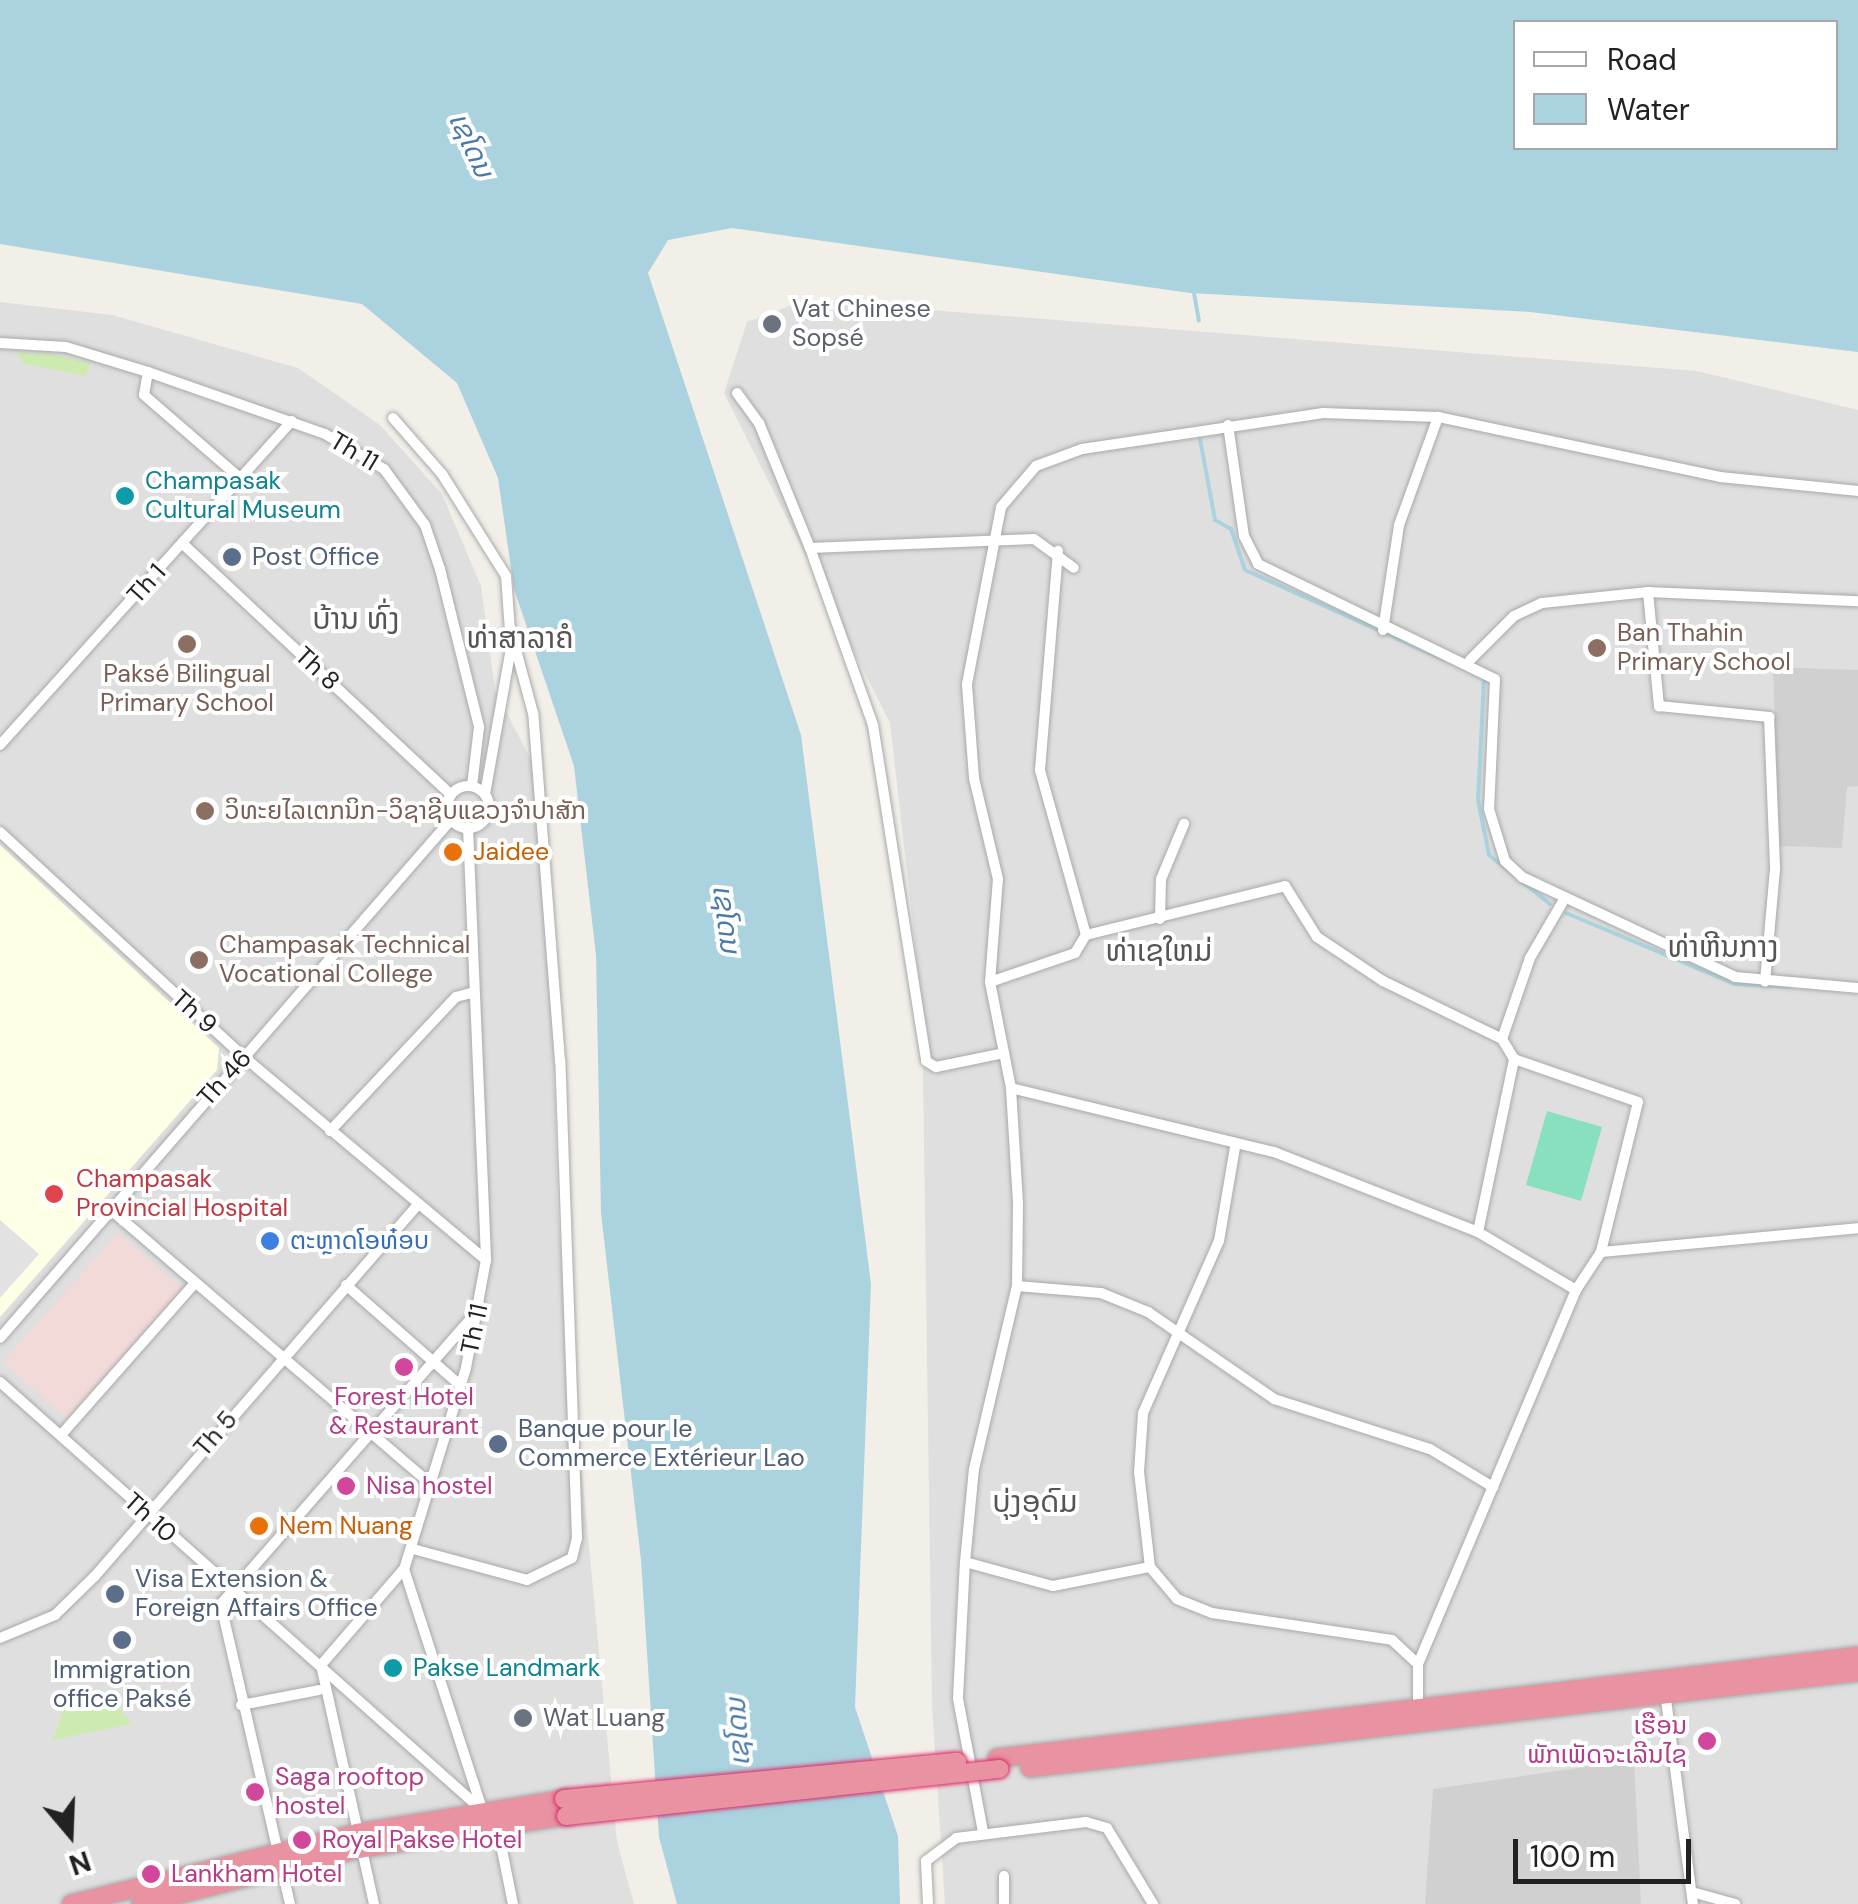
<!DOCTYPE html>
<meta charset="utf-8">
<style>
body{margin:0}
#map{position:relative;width:1858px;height:1904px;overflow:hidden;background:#f2efe9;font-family:"DM Sans","Noto Sans Lao",sans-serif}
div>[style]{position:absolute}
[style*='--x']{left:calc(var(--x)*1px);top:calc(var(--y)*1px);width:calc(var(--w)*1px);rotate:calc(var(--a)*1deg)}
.residential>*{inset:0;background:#e0dfdf}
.commercial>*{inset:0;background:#f2dad9}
.education>*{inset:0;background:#ffffe5}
.religious>*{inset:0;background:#d0d0d0}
.grass>*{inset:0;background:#cdebb0}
.pitch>*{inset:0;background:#88e0be}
.parking>*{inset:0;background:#e2e2e2}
.water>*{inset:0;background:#aad3df}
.stream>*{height:4px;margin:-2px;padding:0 2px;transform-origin:2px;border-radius:2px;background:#aad3df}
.roads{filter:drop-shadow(0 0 2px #a9a9a9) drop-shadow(0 0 2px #a9a9a9)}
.street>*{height:10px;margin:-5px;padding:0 5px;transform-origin:5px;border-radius:5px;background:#fff}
.street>.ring{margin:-5px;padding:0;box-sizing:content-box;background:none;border:10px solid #fff;border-radius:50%}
.highway>*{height:18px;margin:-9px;padding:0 9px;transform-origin:9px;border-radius:9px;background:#e892a2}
.bridges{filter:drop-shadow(0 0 2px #dc2a67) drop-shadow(0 0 2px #dc2a67)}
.highway-bridge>*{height:18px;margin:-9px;padding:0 9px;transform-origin:9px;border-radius:9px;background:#e892a2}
.dots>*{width:28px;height:28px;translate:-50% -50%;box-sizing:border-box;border:5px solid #fff;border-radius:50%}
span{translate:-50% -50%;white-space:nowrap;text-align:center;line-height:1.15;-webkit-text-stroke:8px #fff;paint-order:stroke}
.worship-label{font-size:25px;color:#5b616d}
.left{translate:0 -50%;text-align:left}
.street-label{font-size:25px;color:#222}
.culture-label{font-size:25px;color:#0d838f}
.service-label{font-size:25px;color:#4e5e75}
.education-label{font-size:25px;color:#785e54}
.food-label{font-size:25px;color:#c56008}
.health-label{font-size:25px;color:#be3a42}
.shop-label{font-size:25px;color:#366cbe}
.hotel-label{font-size:25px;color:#b23c85}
.right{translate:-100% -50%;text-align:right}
.water-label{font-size:28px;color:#4a7aab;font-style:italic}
.quarter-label{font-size:30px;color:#555}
.legend{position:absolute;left:1513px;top:20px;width:325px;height:130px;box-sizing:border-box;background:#fff;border:2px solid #a7a7a7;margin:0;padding:12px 18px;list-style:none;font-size:30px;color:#222}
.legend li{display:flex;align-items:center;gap:20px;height:50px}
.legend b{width:50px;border:2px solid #a7a7a7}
.north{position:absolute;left:20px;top:1784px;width:100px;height:100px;-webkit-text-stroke:8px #fff;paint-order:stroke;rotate:161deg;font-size:28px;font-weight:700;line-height:40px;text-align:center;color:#222}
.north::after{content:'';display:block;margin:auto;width:35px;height:45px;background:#222;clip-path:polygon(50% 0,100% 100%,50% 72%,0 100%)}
.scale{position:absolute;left:1513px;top:1839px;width:178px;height:45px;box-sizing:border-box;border:5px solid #222;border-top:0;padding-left:12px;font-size:30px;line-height:35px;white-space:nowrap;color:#222;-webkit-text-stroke:8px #fff;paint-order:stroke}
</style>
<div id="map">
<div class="residential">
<i style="clip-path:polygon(805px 300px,1697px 371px,1858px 410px,1858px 1904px,945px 1904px,932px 1707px,922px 1004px,890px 723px,724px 393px,747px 322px)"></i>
<i style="clip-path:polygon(0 302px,112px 315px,298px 368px,380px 425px,442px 494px,481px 586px,495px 690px,546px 789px,558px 1219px,617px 1842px,634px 1904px,0 1904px)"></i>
</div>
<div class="commercial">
<i style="clip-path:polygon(118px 1233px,185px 1291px,70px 1421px,3px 1362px)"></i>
</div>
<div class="education">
<i style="clip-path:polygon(0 845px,219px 1048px,217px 1070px,0 1317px)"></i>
</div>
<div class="religious">
<i style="clip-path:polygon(1773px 667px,1858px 670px,1858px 786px,1847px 787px,1842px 848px,1780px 846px)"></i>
<i style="clip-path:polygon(1634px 1760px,1641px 1904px,1425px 1904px,1433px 1789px)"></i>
</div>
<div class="grass">
<i style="clip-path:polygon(16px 353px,51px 354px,91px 363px,85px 376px,24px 364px)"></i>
<i style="clip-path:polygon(110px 1696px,132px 1724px,53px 1740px,64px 1707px)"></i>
</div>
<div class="pitch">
<i style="clip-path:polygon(1547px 1111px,1602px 1127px,1581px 1201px,1526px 1185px)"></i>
</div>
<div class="parking">
<i style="clip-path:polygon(0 1220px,39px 1254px,0 1298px)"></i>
</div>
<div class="water">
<i style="clip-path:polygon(evenodd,0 0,1858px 0,1858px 352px,1530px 312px,1190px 293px,732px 228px,668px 240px,648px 273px,801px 735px,871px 1284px,855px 1707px,898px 1836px,900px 1904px,677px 1904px,659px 1837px,641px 1560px,601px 1213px,596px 955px,574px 766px,514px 589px,498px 478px,457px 383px,362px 304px,0 244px,0 0,1516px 22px,1836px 22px,1836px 148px,1516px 148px,1516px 22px)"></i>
</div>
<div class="stream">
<i style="--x:1194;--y:293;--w:28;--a:80"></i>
<i style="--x:1200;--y:439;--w:82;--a:79.5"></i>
<i style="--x:1215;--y:520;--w:18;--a:29"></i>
<i style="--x:1231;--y:529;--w:43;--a:71.1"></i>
<i style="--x:1245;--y:570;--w:218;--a:24.3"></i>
<i style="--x:1484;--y:678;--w:122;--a:92.8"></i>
<i style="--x:1478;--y:800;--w:56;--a:78.7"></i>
<i style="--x:1489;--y:855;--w:78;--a:38.8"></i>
<i style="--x:1566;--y:913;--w:183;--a:22.8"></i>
<i style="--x:1735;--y:984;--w:54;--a:3.2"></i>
</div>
<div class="roads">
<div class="street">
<i style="--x:0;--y:343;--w:66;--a:3.5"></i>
<i style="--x:66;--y:347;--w:86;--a:17"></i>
<i style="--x:148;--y:372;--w:188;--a:19.3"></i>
<i style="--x:325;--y:434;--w:69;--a:30.7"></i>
<i style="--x:384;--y:469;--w:69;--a:53.8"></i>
<i style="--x:425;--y:525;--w:46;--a:71.2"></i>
<i style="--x:440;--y:569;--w:163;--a:76.1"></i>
<i style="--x:479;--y:727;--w:59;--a:96.8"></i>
<i style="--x:148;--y:372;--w:23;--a:100"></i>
<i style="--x:144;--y:395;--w:128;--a:40.9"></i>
<i style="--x:737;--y:393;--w:37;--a:54"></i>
<i style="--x:759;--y:423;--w:135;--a:67.8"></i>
<i style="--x:810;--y:548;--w:224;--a:-2.3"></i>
<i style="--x:1034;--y:539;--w:49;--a:35.9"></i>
<i style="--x:393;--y:418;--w:74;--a:48.8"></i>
<i style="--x:442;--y:474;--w:120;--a:57.9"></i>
<i style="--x:506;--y:576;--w:55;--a:85.8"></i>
<i style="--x:1228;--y:425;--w:112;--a:81.8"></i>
<i style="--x:1244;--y:536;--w:31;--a:63"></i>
<i style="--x:1258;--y:564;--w:263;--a:25.9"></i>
<i style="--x:1495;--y:679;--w:130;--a:92.6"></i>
<i style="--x:1489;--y:809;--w:54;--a:72.9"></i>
<i style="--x:1505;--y:861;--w:23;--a:43"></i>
<i style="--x:1522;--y:877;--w:235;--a:25.1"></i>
<i style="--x:1735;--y:977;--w:123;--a:5.1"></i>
<i style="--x:183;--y:544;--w:367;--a:43.1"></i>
<i style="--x:810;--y:548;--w:188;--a:70.4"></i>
<i style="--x:873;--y:725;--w:340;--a:81"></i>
<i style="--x:926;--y:1061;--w:12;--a:31"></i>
<i style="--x:936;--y:1067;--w:69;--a:-11.6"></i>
<i style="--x:1648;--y:592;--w:115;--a:84.5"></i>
<i style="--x:1659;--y:706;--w:111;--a:5.7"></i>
<i style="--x:1769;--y:717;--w:152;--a:87.7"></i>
<i style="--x:1775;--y:869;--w:113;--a:95.1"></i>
<i style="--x:1383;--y:630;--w:106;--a:-81.3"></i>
<i style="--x:1399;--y:525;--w:115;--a:-70.1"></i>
<i style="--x:1470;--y:660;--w:62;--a:-45"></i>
<i style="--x:1514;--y:616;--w:31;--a:-25"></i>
<i style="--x:1542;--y:603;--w:107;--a:-5.9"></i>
<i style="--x:1648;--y:592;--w:210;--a:2.5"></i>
<i style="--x:0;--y:745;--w:436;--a:-48"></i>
<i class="ring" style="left:447px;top:786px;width:32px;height:32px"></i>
<i style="--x:485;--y:794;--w:148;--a:-79.9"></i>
<i style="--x:468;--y:828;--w:432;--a:87.6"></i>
<i style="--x:486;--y:1260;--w:110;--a:100.5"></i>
<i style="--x:466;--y:1368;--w:210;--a:107.1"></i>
<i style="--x:404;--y:1569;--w:252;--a:72"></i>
<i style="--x:0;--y:832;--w:332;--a:42.7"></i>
<i style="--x:244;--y:1057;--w:316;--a:40"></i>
<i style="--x:1160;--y:919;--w:40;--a:-88.6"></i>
<i style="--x:1161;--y:879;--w:60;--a:-67.3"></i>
<i style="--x:1086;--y:935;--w:205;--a:-13.8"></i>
<i style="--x:1285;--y:886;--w:60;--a:57.9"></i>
<i style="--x:1317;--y:937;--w:79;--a:33.7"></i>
<i style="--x:1383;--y:981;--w:132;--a:26"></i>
<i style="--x:1502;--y:1039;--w:23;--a:59"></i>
<i style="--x:1514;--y:1059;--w:131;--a:19.1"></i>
<i style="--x:1638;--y:1102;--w:154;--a:103.9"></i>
<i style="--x:1601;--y:1252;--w:45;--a:123.3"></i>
<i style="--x:1576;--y:1290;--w:406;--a:112.9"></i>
<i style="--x:1418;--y:1664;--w:49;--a:90"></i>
<i style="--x:990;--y:982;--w:90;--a:-18.8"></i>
<i style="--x:1075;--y:953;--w:21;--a:-59"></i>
<i style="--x:1086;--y:935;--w:171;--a:-105.6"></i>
<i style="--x:1040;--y:770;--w:220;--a:-85.3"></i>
<i style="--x:1502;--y:1039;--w:86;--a:-70.9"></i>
<i style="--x:1530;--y:958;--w:64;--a:-59.8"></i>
<i style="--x:1011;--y:1088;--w:271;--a:13.7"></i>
<i style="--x:1274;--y:1152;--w:219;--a:21.4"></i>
<i style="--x:1478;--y:1232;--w:114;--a:30.6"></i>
<i style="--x:330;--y:1131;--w:184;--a:-46.8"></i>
<i style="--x:456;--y:997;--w:16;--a:-15"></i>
<i style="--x:111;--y:1210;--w:421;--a:40.6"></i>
<i style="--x:1478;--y:1232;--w:177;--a:-78.2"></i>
<i style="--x:1601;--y:1252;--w:258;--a:-5.3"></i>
<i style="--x:346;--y:1285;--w:152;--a:41.3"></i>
<i style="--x:1017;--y:1286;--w:84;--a:4.8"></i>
<i style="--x:1101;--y:1293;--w:51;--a:22"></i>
<i style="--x:1148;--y:1312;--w:153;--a:34.6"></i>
<i style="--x:1274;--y:1399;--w:164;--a:17.8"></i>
<i style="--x:1430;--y:1449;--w:74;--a:31.1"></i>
<i style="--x:0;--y:1338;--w:687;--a:-48.96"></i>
<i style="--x:0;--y:1382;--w:643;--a:41.6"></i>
<i style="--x:61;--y:1435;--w:201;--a:-48.6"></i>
<i style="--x:413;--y:1549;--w:118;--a:15.2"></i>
<i style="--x:527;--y:1580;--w:50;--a:-26.1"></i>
<i style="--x:572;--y:1558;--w:21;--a:-76"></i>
<i style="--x:577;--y:1538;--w:477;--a:-92"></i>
<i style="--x:560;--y:1061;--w:349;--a:-94.4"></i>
<i style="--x:533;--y:713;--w:88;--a:-105.1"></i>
<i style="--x:965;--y:1562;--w:91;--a:15.3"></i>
<i style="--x:1053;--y:1586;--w:99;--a:-11.1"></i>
<i style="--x:1150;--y:1567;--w:42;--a:49.8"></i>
<i style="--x:1177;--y:1599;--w:38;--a:22"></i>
<i style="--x:1212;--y:1613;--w:182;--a:8.5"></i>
<i style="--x:1392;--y:1640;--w:35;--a:43"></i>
<i style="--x:1150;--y:1567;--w:96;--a:-96.6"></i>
<i style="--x:1139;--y:1472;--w:59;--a:-86.1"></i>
<i style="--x:1143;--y:1413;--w:188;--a:-66.2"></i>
<i style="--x:1219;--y:1241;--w:95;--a:-80.3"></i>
<i style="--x:0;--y:1638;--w:60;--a:-22.7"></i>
<i style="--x:55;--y:1615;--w:56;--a:-44.3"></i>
<i style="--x:95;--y:1576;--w:489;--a:-49"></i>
<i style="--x:1665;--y:1692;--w:214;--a:82.5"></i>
<i style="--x:241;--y:1705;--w:79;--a:-10.9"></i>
<i style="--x:497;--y:1825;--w:81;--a:78.6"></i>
<i style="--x:983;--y:1832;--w:136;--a:-100.6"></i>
<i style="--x:958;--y:1698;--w:136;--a:-87.1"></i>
<i style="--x:965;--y:1562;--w:93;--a:-84.5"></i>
<i style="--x:974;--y:1469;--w:188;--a:-76.8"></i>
<i style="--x:1017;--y:1286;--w:83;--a:-89.3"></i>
<i style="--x:1018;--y:1203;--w:115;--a:-93.5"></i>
<i style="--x:1011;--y:1088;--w:108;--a:-101.2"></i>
<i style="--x:990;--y:982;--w:103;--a:-85.6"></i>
<i style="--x:998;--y:879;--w:104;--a:-103.4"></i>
<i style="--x:974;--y:778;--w:94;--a:-94.3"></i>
<i style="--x:967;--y:684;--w:180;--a:-79.1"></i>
<i style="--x:1001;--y:507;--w:54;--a:-49.5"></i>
<i style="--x:1036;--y:466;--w:49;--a:-20.3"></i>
<i style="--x:1082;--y:449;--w:244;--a:-8.5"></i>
<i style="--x:1323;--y:413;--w:115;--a:2"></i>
<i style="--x:1438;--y:417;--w:288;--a:12"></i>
<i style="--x:1720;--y:477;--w:139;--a:5.8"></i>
<i style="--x:1692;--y:1892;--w:45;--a:15.6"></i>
<i style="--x:290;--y:1904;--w:308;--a:-103"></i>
<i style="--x:221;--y:1604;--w:395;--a:-48.8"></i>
<i style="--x:374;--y:1904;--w:245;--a:-102.5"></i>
<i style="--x:321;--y:1665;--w:127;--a:-49.2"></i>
<i style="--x:928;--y:1904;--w:43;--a:-92.7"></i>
<i style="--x:926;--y:1861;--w:38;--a:-37"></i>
<i style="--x:956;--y:1838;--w:131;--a:-7"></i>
<i style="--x:1086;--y:1822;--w:22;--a:16"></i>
<i style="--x:1107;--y:1828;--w:89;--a:58.8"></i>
<i style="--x:1004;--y:1904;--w:28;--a:-90"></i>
</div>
<div class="highway">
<i style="--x:997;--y:1758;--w:867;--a:-6.76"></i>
<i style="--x:1030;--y:1768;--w:834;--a:-6.61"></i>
<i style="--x:71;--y:1904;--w:295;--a:-13.9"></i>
<i style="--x:357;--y:1833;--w:210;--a:-9.3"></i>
<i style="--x:141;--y:1904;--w:225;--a:-14.2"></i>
<i style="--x:359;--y:1849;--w:210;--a:-9.1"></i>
</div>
</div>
<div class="bridges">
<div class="highway-bridge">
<i style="--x:564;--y:1799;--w:395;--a:-5.4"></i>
<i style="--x:566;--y:1816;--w:436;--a:-6.2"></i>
</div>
</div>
<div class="dots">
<i style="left:772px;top:324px;background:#6b7280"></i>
<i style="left:125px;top:496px;background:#0f9aa8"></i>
<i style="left:232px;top:557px;background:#5c6f8a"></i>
<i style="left:187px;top:644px;background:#8d6e63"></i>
<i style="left:1597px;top:648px;background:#8d6e63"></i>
<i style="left:205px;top:811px;background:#8d6e63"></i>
<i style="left:453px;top:852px;background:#e8710a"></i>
<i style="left:199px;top:960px;background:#8d6e63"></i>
<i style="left:54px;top:1194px;background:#e0444e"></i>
<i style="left:270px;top:1241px;background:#3f7fe0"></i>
<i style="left:404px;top:1367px;background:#d1479c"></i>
<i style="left:498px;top:1444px;background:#5c6f8a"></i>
<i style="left:346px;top:1486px;background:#d1479c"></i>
<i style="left:259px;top:1526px;background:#e8710a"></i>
<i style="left:115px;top:1594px;background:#5c6f8a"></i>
<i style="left:122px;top:1640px;background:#5c6f8a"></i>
<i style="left:393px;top:1668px;background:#0f9aa8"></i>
<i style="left:523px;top:1718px;background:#6b7280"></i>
<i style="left:1707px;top:1741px;background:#d1479c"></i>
<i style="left:255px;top:1792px;background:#d1479c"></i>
<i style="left:302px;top:1840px;background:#d1479c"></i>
<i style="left:151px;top:1874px;background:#d1479c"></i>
</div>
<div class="worship-label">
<span class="left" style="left:792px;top:324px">Vat Chinese<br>Sopsé</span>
<span class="left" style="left:543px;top:1718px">Wat Luang</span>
</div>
<div class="street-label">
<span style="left:354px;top:452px;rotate:31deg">Th 11</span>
<span style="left:147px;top:584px;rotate:-48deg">Th 1</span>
<span style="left:317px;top:669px;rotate:43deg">Th 8</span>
<span style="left:194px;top:1012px;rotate:42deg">Th 9</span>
<span style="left:225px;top:1078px;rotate:-48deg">Th 46</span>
<span style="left:475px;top:1329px;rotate:-78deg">Th 11</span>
<span style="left:216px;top:1434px;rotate:-49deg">Th 5</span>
<span style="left:150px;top:1518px;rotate:42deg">Th 10</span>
</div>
<div class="culture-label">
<span class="left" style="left:145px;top:496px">Champasak<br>Cultural Museum</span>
<span class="left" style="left:413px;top:1668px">Pakse Landmark</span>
</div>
<div class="service-label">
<span class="left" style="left:252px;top:557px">Post Office</span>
<span class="left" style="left:518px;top:1444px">Banque pour le<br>Commerce Extérieur Lao</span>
<span class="left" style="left:135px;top:1594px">Visa Extension &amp;<br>Foreign Affairs Office</span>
<span style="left:122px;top:1685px">Immigration<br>office Paksé</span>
</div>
<div class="education-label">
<span class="left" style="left:1617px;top:648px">Ban Thahin<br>Primary School</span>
<span style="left:187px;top:689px">Paksé Bilingual<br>Primary School</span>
<span class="left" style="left:225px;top:811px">ວິທະຍໄລເຕກນິກ-ວິຊາຊີບແຂວງຈໍາປາສັກ</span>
<span class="left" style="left:219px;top:960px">Champasak Technical<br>Vocational College</span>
</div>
<div class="food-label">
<span class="left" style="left:473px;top:852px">Jaidee</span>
<span class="left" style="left:279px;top:1526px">Nem Nuang</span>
</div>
<div class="health-label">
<span class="left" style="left:76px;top:1194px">Champasak<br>Provincial Hospital</span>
</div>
<div class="shop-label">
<span class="left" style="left:290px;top:1241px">ຕະຫຼາດໂອທ໋ອບ</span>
</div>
<div class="hotel-label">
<span style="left:404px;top:1412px">Forest Hotel<br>&amp; Restaurant</span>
<span class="left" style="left:366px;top:1486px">Nisa hostel</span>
<span class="right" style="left:1687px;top:1741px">ເຮືອນ<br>ພັກເພັດຈະເລີນໄຊ</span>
<span class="left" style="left:275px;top:1792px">Saga rooftop<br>hostel</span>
<span class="left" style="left:322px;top:1840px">Royal Pakse Hotel</span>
<span class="left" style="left:171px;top:1874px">Lankham Hotel</span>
</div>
<div class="water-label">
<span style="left:471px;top:145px;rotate:65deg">ເຊໂດນ</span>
<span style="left:726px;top:919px;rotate:83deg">ເຊໂດນ</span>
<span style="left:738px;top:1732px;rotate:-94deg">ເຊໂດນ</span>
</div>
<div class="quarter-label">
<span style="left:356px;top:619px">ບ້ານ ທົ່ງ</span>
<span style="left:520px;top:638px">ທ່າສາລາຄໍ</span>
<span style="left:1723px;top:947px">ທ່າຫີນກາງ</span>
<span style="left:1159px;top:951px">ທ່າເຊໃຫມ່</span>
<span style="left:1035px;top:1502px">ບຸ່ງອຸດົມ</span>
</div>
<ul class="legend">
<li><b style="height:12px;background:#fff"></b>Road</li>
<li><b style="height:28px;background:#aad3df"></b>Water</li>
</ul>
<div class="north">N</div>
<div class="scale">100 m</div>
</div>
